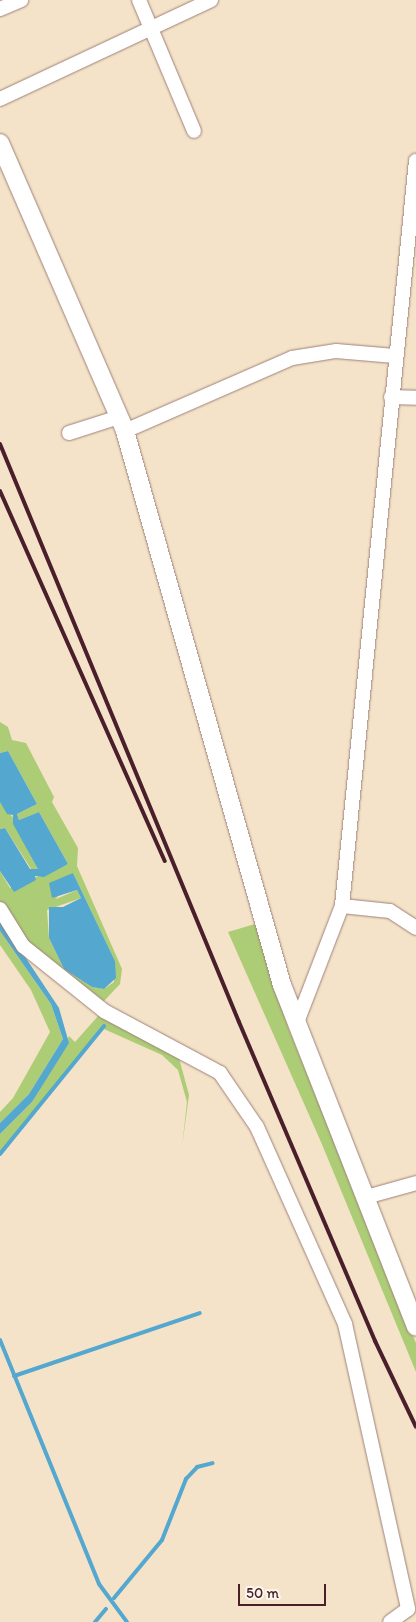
<!DOCTYPE html>
<style>
body{margin:0}
#map{position:relative;width:416px;height:1622px;overflow:hidden;background:#f4e3c8;font-family:Itim,sans-serif}
div>[style]{position:absolute}
[style*='--x']{left:calc(var(--x)*1px);top:calc(var(--y)*1px);width:calc(var(--w)*1px);rotate:calc(var(--a)*1deg)}
.green>*{inset:0;background:#accd75}
.water>*{inset:0;background:#54a7cf}
.stream>*{height:4px;margin:-2px;padding:0 2px;transform-origin:2px;border-radius:2px;background:#54a7cf}
.roads{filter:drop-shadow(0 0 1px #9f817a) drop-shadow(0 0 1px #9f817a)}
.minor>*{height:14px;margin:-7px;padding:0 7px;transform-origin:7px;border-radius:7px;background:#fff}
.major>*{height:18px;margin:-9px;padding:0 9px;transform-origin:9px;border-radius:9px;background:#fff}
.rail>*{height:4px;margin:-2px;padding:0 2px;transform-origin:2px;border-radius:2px;background:#4a1f2b}
span{translate:-50% -50%;white-space:nowrap;text-align:center;line-height:1.15;-webkit-text-stroke:4px #fbf7ec;paint-order:stroke}
.scale{position:absolute;left:238px;top:1584px;width:88px;height:22px;box-sizing:border-box;border:2px solid #4a1f2b;border-top:0;padding-left:6px;font-size:15px;line-height:18px;white-space:nowrap;color:#4a1f2b;-webkit-text-stroke:4px #fbf7ec;paint-order:stroke}
</style>
<div id="map">
<div class="green">
<i style="clip-path:polygon(evenodd,0 722px,8px 727px,12px 740px,26px 743px,54px 797px,52px 802px,78px 848px,77px 866px,122px 969px,120px 984px,104px 1001px,29px 943px,0 902px,0 871px,10px 888px,68px 864px,39px 812px,19px 820px,17px 814px,37px 804px,8px 751px,0 753px,0 722px,73px 873px,115px 961px,114px 982px,104px 989px,92px 987px,64px 969px,49px 938px,47px 910px,81px 898px,77px 890px,56px 899px,73px 873px)"></i>
<i style="clip-path:polygon(0 802px,16px 821px,38px 869px,33px 872px,5px 828px,0 829px)"></i>
<i style="clip-path:polygon(255px 924px,289px 1030px,416px 1343px,416px 1372px,321px 1142px,228px 932px)"></i>
<i style="clip-path:polygon(0 931px,51px 1004px,63px 1039px,29px 1094px,0 1123px,0 1112px,13px 1098px,50px 1032px,31px 990px,0 945px)"></i>
<i style="clip-path:polygon(99px 1015px,179px 1058px,189px 1095px,182px 1147px,187px 1102px,178px 1070px,162px 1055px,104px 1029px,104px 1025px,0 1152px,0 1134px,32px 1102px,69px 1036px,75px 1042px)"></i>
</div>
<div class="water">
<i style="clip-path:polygon(8px 751px,37px 804px,17px 814px,19px 820px,39px 812px,68px 864px,44px 877px,35px 876px,36px 880px,14px 892px,0 871px,0 829px,5px 828px,30px 869px,38px 869px,13px 824px,13px 815px,7px 814px,0 802px,0 753px)"></i>
<i style="clip-path:polygon(73px 873px,115px 961px,116px 978px,104px 989px,92px 987px,64px 969px,49px 938px,49px 907px,63px 907px,81px 898px,77px 890px,52px 898px,49px 883px)"></i>
<i style="clip-path:polygon(0 919px,59px 1008px,69px 1043px,32px 1102px,0 1134px,0 1123px,29px 1094px,63px 1039px,51px 1004px,0 931px)"></i>
</div>
<div class="stream">
<i style="--x:0;--y:1154;--w:165;--a:-50.9"></i>
<i style="--x:0;--y:1340;--w:263;--a:67.9"></i>
<i style="--x:99;--y:1584;--w:47;--a:53.6"></i>
<i style="--x:14;--y:1376;--w:196;--a:-18.7"></i>
<i style="--x:114;--y:1598;--w:75;--a:-50.4"></i>
<i style="--x:162;--y:1540;--w:66;--a:-68.5"></i>
<i style="--x:186;--y:1479;--w:16;--a:-47"></i>
<i style="--x:197;--y:1467;--w:16;--a:-14"></i>
<i style="--x:95;--y:1622;--w:17;--a:-50"></i>
</div>
<div class="roads">
<div class="minor">
<i style="--x:139;--y:0;--w:142;--a:67.2"></i>
<i style="--x:0;--y:9;--w:23;--a:-23"></i>
<i style="--x:0;--y:99;--w:233;--a:-25.1"></i>
<i style="--x:391;--y:397;--w:25;--a:2"></i>
<i style="--x:125;--y:431;--w:182;--a:-23.6"></i>
<i style="--x:292;--y:358;--w:45;--a:-9"></i>
<i style="--x:336;--y:351;--w:59;--a:4.8"></i>
<i style="--x:69;--y:433;--w:52;--a:-17.7"></i>
<i style="--x:342;--y:906;--w:48;--a:5.9"></i>
<i style="--x:390;--y:911;--w:31;--a:33"></i>
<i style="--x:0;--y:909;--w:44;--a:58.1"></i>
<i style="--x:23;--y:946;--w:104;--a:38.7"></i>
<i style="--x:104;--y:1011;--w:132;--a:28.1"></i>
<i style="--x:220;--y:1073;--w:65;--a:55.6"></i>
<i style="--x:257;--y:1127;--w:216;--a:65.9"></i>
<i style="--x:345;--y:1324;--w:292;--a:77.5"></i>
<i style="--x:408;--y:1609;--w:22;--a:144"></i>
<i style="--x:296;--y:1025;--w:128;--a:-68.9"></i>
<i style="--x:342;--y:906;--w:749;--a:-84.33"></i>
<i style="--x:366;--y:1197;--w:52;--a:-15.6"></i>
</div>
<div class="major">
<i style="--x:0;--y:143;--w:314;--a:66.5"></i>
<i style="--x:125;--y:431;--w:576;--a:74.18"></i>
<i style="--x:282;--y:985;--w:367;--a:68.6"></i>
</div>
</div>
<div class="rail">
<i style="--x:0;--y:444;--w:625;--a:67.54"></i>
<i style="--x:239;--y:1022;--w:347;--a:66.9"></i>
<i style="--x:375;--y:1341;--w:95;--a:64.5"></i>
<i style="--x:0;--y:491;--w:405;--a:66"></i>
</div>
<div class="scale">50 m</div>
</div>
